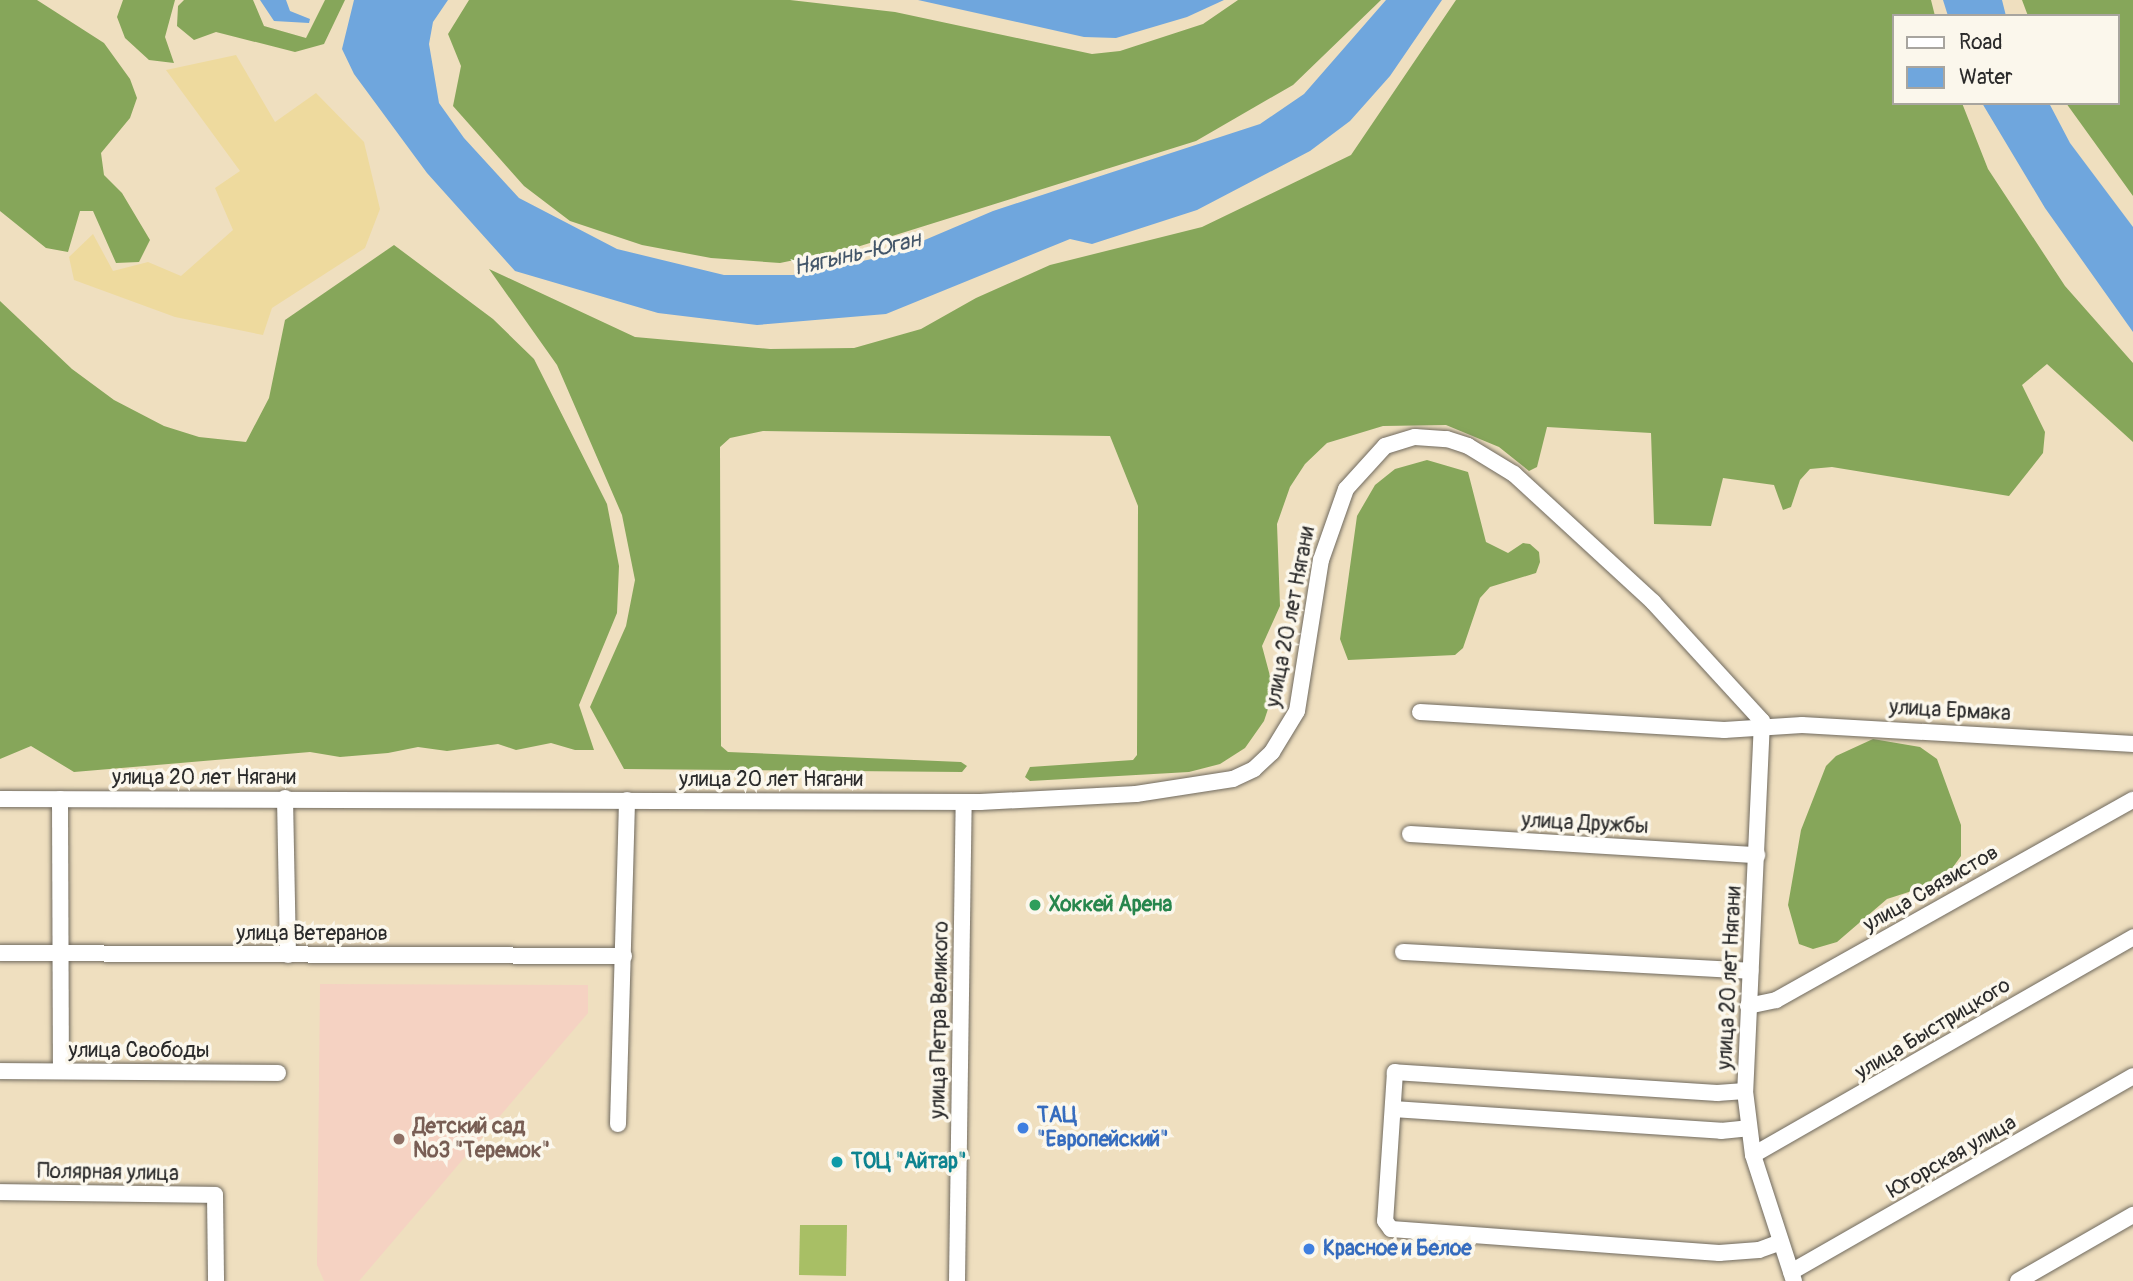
<!DOCTYPE html>
<meta charset="utf-8">
<style>
body{margin:0}
#map{position:relative;width:2133px;height:1281px;overflow:hidden;background:#efdfbf;font-family:Pangolin,sans-serif}
div>[style]{position:absolute}
[style*='--x']{left:calc(var(--x)*1px);top:calc(var(--y)*1px);width:calc(var(--w)*1px);rotate:calc(var(--a)*1deg)}
.built>*{inset:0;background:#f5d2c2}
.green>*{inset:0;background:#a8bf65}
.forest>*{inset:0;background:#86a65a}
.sand>*{inset:0;background:#eeda9e}
.water>*{inset:0;background:#6fa6dd}
.roads{filter:drop-shadow(0 0 2px #706a5f) drop-shadow(0 0 2px #706a5f)}
.minor>*{height:16px;margin:-8px;padding:0 8px;transform-origin:8px;border-radius:8px;background:#fff}
.dots>*{width:19px;height:19px;translate:-50% -50%;box-sizing:border-box;border:4px solid #fbf7ec;border-radius:50%}
span{translate:-50% -50%;white-space:nowrap;text-align:center;line-height:1.15;-webkit-text-stroke:7px #fbf7ec;paint-order:stroke}
.street-label{font-size:21px;color:#2b2b2b}
.leisure-label{font-size:21px;color:#27864d;font-weight:700}
.left{translate:0 -50%;text-align:left}
.shop-label{font-size:21px;color:#366cbe;font-weight:700}
.education-label{font-size:21px;color:#785e54;font-weight:700}
.culture-label{font-size:21px;color:#0d838f;font-weight:700}
.water-label{font-size:23px;color:#435669;font-style:italic}
.legend{position:absolute;left:1892px;top:14px;width:228px;height:91px;box-sizing:border-box;background:#fbf7ec;border:2px solid #a8a59f;margin:0;padding:9px 12px;list-style:none;font-size:21px;color:#2b2b2b}
.legend li{display:flex;align-items:center;gap:14px;height:35px}
.legend b{width:35px;border:2px solid #a8a59f}
</style>
<div id="map">
<div class="built">
<i style="clip-path:polygon(320px 984px,588px 985px,588px 1013px,359px 1281px,324px 1281px,317px 1265px)"></i>
</div>
<div class="green">
<i style="clip-path:polygon(800px 1225px,847px 1225px,846px 1276px,799px 1275px)"></i>
</div>
<div class="forest">
<i style="clip-path:polygon(0 0,37px 0,104px 43px,130px 79px,137px 98px,130px 118px,101px 153px,104px 175px,122px 193px,150px 240px,139px 262px,116px 263px,93px 211px,80px 211px,68px 252px,46px 248px,0 211px)"></i>
<i style="clip-path:polygon(123px 0,175px 0,165px 37px,174px 63px,149px 60px,125px 38px,117px 17px)"></i>
<i style="clip-path:polygon(184px 0,253px 0,264px 26px,306px 38px,325px 0,345px 0,324px 44px,295px 52px,216px 32px,194px 40px,177px 26px,178px 6px)"></i>
<i style="clip-path:polygon(469px 0,790px 0,895px 12px,1092px 54px,1120px 51px,1203px 24px,1238px 0,1381px 0,1293px 85px,1196px 141px,857px 247px,780px 263px,711px 258px,642px 245px,570px 221px,524px 186px,453px 106px,461px 66px,448px 34px)"></i>
<i style="clip-path:polygon(1456px 0,1931px 0,1935px 16px,1893px 16px,1893px 103px,1962px 103px,1988px 169px,2065px 286px,2133px 363px,2133px 442px,2047px 364px,2022px 385px,2045px 432px,2043px 453px,2009px 496px,1832px 467px,1810px 469px,1800px 480px,1791px 507px,1783px 510px,1774px 485px,1723px 478px,1711px 526px,1654px 524px,1651px 433px,1547px 427px,1537px 467px,1529px 471px,1499px 447px,1446px 425px,1383px 426px,1327px 443px,1305px 464px,1290px 487px,1277px 524px,1280px 606px,1262px 646px,1274px 691px,1264px 721px,1245px 748px,1220px 764px,1189px 772px,1030px 781px,1025px 777px,1030px 767px,1133px 760px,1137px 755px,1138px 506px,1110px 436px,763px 431px,730px 438px,720px 447px,721px 746px,728px 752px,961px 762px,967px 766px,962px 772px,624px 769px,590px 707px,626px 626px,635px 580px,622px 515px,557px 365px,489px 269px,635px 337px,770px 349px,854px 348px,921px 329px,976px 298px,1050px 265px,1202px 227px,1351px 155px)"></i>
<i style="clip-path:polygon(2022px 0,2133px 0,2133px 196px,2066px 103px,2117px 103px,2117px 16px,2028px 16px)"></i>
<i style="clip-path:polygon(394px 245px,493px 319px,534px 359px,607px 504px,619px 566px,617px 613px,579px 705px,594px 750px,575px 750px,551px 743px,516px 750px,498px 744px,447px 751px,418px 747px,388px 753px,340px 757px,310px 752px,74px 772px,31px 746px,0 759px,0 301px,72px 369px,114px 400px,164px 426px,199px 437px,246px 442px,269px 398px,285px 320px)"></i>
<i style="clip-path:polygon(1427px 460px,1468px 472px,1486px 542px,1508px 553px,1523px 543px,1530px 544px,1539px 552px,1540px 562px,1536px 573px,1490px 587px,1480px 598px,1463px 648px,1455px 655px,1348px 660px,1340px 639px,1357px 516px,1375px 485px,1395px 469px)"></i>
<i style="clip-path:polygon(1873px 739px,1920px 747px,1937px 759px,1961px 825px,1961px 856px,1943px 881px,1887px 899px,1837px 942px,1813px 949px,1799px 944px,1788px 905px,1801px 830px,1826px 766px,1836px 756px)"></i>
</div>
<div class="sand">
<i style="clip-path:polygon(236px 55px,275px 122px,316px 93px,364px 142px,380px 209px,365px 248px,272px 308px,263px 335px,175px 317px,74px 280px,69px 257px,93px 234px,113px 271px,148px 262px,181px 276px,233px 230px,215px 188px,240px 171px,166px 70px)"></i>
</div>
<div class="water">
<i style="clip-path:polygon(260px 0,286px 0,290px 11px,310px 19px,309px 23px,274px 21px)"></i>
<i style="clip-path:polygon(354px 0,448px 0,433px 22px,429px 44px,439px 103px,464px 138px,519px 198px,617px 249px,724px 275px,793px 275px,887px 256px,993px 211px,1260px 124px,1304px 94px,1386px 0,1442px 0,1390px 76px,1350px 121px,1310px 151px,1197px 210px,1092px 244px,1070px 239px,886px 314px,757px 325px,658px 313px,515px 271px,427px 173px,354px 74px,342px 49px)"></i>
<i style="clip-path:polygon(918px 0,1224px 0,1187px 17px,1116px 38px,1084px 37px)"></i>
<i style="clip-path:polygon(1943px 0,2002px 0,2006px 16px,1948px 16px)"></i>
<i style="clip-path:polygon(1982px 103px,2049px 103px,2070px 143px,2133px 227px,2133px 332px,2045px 208px)"></i>
</div>
<div class="roads">
<div class="minor">
<i style="--x:1420;--y:712;--w:305;--a:3.4"></i>
<i style="--x:1724;--y:730;--w:78;--a:-3.7"></i>
<i style="--x:1802;--y:725;--w:332;--a:3.3"></i>
<i style="--x:285;--y:798;--w:157;--a:88.9"></i>
<i style="--x:0;--y:799;--w:980;--a:0.18"></i>
<i style="--x:980;--y:802;--w:156;--a:-2.9"></i>
<i style="--x:1136;--y:794;--w:98;--a:-8.8"></i>
<i style="--x:1233;--y:779;--w:23;--a:-25"></i>
<i style="--x:1254;--y:769;--w:25;--a:-43"></i>
<i style="--x:1272;--y:752;--w:48;--a:-58.6"></i>
<i style="--x:1297;--y:711;--w:153;--a:-81"></i>
<i style="--x:1321;--y:560;--w:75;--a:-70.6"></i>
<i style="--x:1346;--y:489;--w:58;--a:-47.8"></i>
<i style="--x:1385;--y:446;--w:31;--a:-17"></i>
<i style="--x:1415;--y:437;--w:32;--a:4"></i>
<i style="--x:1447;--y:439;--w:22;--a:18"></i>
<i style="--x:1468;--y:446;--w:54;--a:31.3"></i>
<i style="--x:1514;--y:474;--w:189;--a:42.6"></i>
<i style="--x:1653;--y:602;--w:161;--a:47.5"></i>
<i style="--x:1762;--y:721;--w:370;--a:92.6"></i>
<i style="--x:1745;--y:1091;--w:64;--a:82.9"></i>
<i style="--x:1753;--y:1155;--w:133;--a:72"></i>
<i style="--x:60;--y:799;--w:272;--a:89.8"></i>
<i style="--x:1410;--y:834;--w:348;--a:3.5"></i>
<i style="--x:1403;--y:952;--w:348;--a:3.1"></i>
<i style="--x:0;--y:953;--w:624;--a:0.28"></i>
<i style="--x:1748;--y:1006;--w:29;--a:-12"></i>
<i style="--x:1776;--y:1000;--w:409;--a:-29.3"></i>
<i style="--x:0;--y:1071;--w:278;--a:0.4"></i>
<i style="--x:1745;--y:1091;--w:28;--a:176"></i>
<i style="--x:1717;--y:1093;--w:323;--a:-176.3"></i>
<i style="--x:1395;--y:1072;--w:149;--a:93.8"></i>
<i style="--x:1385;--y:1221;--w:10;--a:53"></i>
<i style="--x:1391;--y:1229;--w:329;--a:4.2"></i>
<i style="--x:1719;--y:1253;--w:40;--a:-4.3"></i>
<i style="--x:1759;--y:1250;--w:23;--a:-20"></i>
<i style="--x:1393;--y:1109;--w:329;--a:3.8"></i>
<i style="--x:1721;--y:1131;--w:27;--a:-6"></i>
<i style="--x:618;--y:1124;--w:324;--a:-88.4"></i>
<i style="--x:1753;--y:1155;--w:438;--a:-29.8"></i>
<i style="--x:0;--y:1192;--w:215;--a:0.8"></i>
<i style="--x:215;--y:1195;--w:86;--a:89.3"></i>
<i style="--x:1791;--y:1272;--w:394;--a:-29.8"></i>
<i style="--x:957;--y:1281;--w:479;--a:-89.2"></i>
<i style="--x:2018;--y:1281;--w:133;--a:-29.9"></i>
</div>
</div>
<div class="dots">
<i style="left:1035px;top:905px;background:#2e9e5b"></i>
<i style="left:1023px;top:1128px;background:#3f7fe0"></i>
<i style="left:399px;top:1139px;background:#8d6e63"></i>
<i style="left:837px;top:1162px;background:#0f9aa8"></i>
<i style="left:1309px;top:1249px;background:#3f7fe0"></i>
</div>
<div class="street-label">
<span style="left:1291px;top:617px;rotate:-79deg">улица 20 лет Нягани</span>
<span style="left:1950px;top:711px;rotate:3deg">улица Ермака</span>
<span style="left:204px;top:778px">улица 20 лет Нягани</span>
<span style="left:771px;top:780px">улица 20 лет Нягани</span>
<span style="left:1585px;top:824px;rotate:3deg">улица Дружбы</span>
<span style="left:1931px;top:889px;rotate:-30deg">улица Связистов</span>
<span style="left:312px;top:934px">улица Ветеранов</span>
<span style="left:1730px;top:978px;rotate:-87deg">улица 20 лет Нягани</span>
<span style="left:940px;top:1020px;rotate:-89deg">улица Петра Великого</span>
<span style="left:1933px;top:1029px;rotate:-31deg">улица Быстрицкого</span>
<span style="left:139px;top:1051px">улица Свободы</span>
<span style="left:1952px;top:1157px;rotate:-30deg">Югорская улица</span>
<span style="left:108px;top:1173px;rotate:1deg">Полярная улица</span>
</div>
<div class="leisure-label">
<span class="left" style="left:1049px;top:905px">Хоккей Арена</span>
</div>
<div class="shop-label">
<span class="left" style="left:1037px;top:1128px">ТАЦ<br>"Европейский"</span>
<span class="left" style="left:1323px;top:1249px">Красное и Белое</span>
</div>
<div class="education-label">
<span class="left" style="left:413px;top:1139px">Детский сад<br>№3 "Теремок"</span>
</div>
<div class="culture-label">
<span class="left" style="left:851px;top:1162px">ТОЦ "Айтар"</span>
</div>
<div class="water-label">
<span style="left:857px;top:254px;rotate:-13deg">Нягынь-Юган</span>
</div>
<ul class="legend">
<li><b style="height:9px;background:#fff"></b>Road</li>
<li><b style="height:19px;background:#6fa6dd"></b>Water</li>
</ul>
</div>
